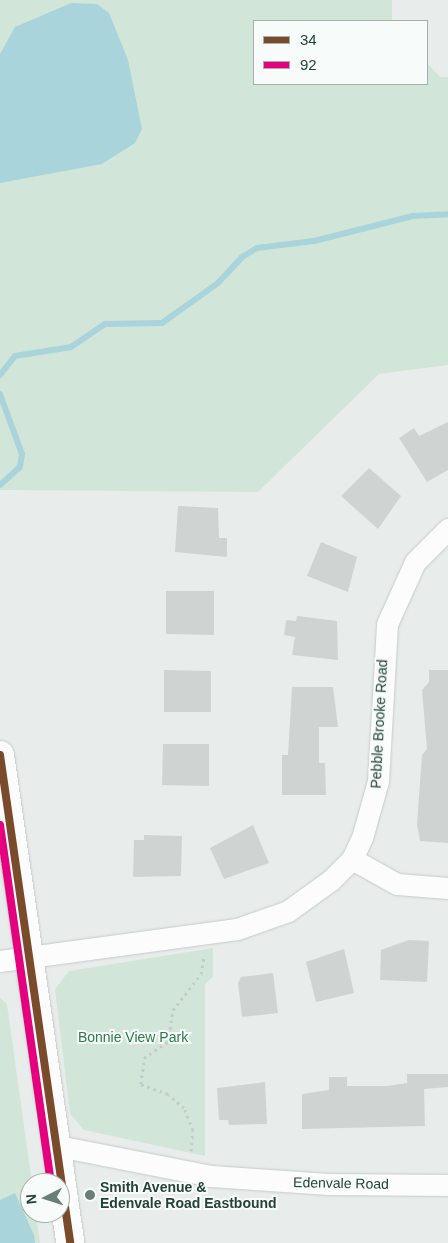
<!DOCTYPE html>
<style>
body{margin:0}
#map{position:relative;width:448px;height:1243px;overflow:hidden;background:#e8edeb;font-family:Arial,sans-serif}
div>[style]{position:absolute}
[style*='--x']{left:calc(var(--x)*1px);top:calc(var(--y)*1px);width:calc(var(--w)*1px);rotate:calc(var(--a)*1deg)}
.green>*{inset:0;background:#d1e6d8}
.water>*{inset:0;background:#a9d4db}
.stream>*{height:6px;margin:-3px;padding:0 3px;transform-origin:3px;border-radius:3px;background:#a9d4db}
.building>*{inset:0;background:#cfd4d2}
.path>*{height:3px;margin-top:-1.5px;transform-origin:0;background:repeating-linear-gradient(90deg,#c3ccca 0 2.5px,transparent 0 6.5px)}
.roads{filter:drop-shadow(0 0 1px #c5cac8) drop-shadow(0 0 1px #c5cac8)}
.street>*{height:21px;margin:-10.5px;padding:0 10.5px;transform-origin:10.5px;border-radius:10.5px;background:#fcfcfc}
.secondary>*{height:28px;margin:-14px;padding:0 14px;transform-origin:14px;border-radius:14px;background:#fcfcfc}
.bus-1>*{height:8px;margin:-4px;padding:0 4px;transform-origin:4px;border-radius:4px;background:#7a4b2a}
.bus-2>*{height:8px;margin:-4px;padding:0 4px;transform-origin:4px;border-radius:4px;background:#e5007d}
.dots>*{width:14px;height:14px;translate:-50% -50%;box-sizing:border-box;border:2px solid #f7fbf9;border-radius:50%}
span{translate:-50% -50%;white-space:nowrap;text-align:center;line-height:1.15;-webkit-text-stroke:4px #f7fbf9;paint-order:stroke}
.street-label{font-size:14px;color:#24423a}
.park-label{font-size:14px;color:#2d7a4b}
.poi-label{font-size:14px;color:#24423a;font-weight:700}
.left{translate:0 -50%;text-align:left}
.legend{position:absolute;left:253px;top:20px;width:175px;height:65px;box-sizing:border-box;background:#f7fbf9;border:1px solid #a3b1ad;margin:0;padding:6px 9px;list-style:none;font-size:15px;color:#24423a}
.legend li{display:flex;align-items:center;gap:10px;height:25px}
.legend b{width:25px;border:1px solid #a3b1ad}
.north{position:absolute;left:20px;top:1173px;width:50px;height:50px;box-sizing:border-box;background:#f7fbf9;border:1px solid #a3b1ad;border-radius:50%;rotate:265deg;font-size:14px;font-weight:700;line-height:20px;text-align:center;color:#24423a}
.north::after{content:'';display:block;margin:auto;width:18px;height:22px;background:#697e78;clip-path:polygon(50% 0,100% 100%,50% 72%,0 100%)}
</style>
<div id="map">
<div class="green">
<i style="clip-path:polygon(0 0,392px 0,392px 21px,254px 21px,254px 84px,427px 84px,427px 63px,440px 77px,448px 77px,448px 365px,379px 374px,258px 492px,0 490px)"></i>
<i style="clip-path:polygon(213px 948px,213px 977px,205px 984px,205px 1156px,84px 1130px,70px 1114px,55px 989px,69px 971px)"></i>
<i style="clip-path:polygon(0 998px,7px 1004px,32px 1183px,30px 1213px,36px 1213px,40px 1243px,0 1243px)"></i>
</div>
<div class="water">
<i style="clip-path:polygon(71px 3px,97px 4px,109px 13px,128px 60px,142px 129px,135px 143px,102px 164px,0 183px,0 54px,15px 27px)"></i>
<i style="clip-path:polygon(15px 1193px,34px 1235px,35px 1243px,0 1243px,0 1200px)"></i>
</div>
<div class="stream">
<i style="--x:0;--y:375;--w:24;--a:-52"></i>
<i style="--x:15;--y:356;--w:57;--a:-9.1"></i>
<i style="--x:71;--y:347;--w:41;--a:-34.1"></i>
<i style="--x:105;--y:324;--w:57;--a:-1"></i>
<i style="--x:162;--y:323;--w:69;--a:-35.5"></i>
<i style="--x:218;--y:283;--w:35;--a:-47"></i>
<i style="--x:242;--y:257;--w:17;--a:-31"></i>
<i style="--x:257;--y:248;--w:57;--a:-7"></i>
<i style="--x:314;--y:241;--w:102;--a:-14.2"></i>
<i style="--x:413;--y:216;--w:35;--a:-3"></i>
<i style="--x:0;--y:394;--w:64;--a:69.9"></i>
<i style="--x:22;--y:454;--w:13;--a:99"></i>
<i style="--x:20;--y:467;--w:27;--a:138"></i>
</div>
<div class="building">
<i style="clip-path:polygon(448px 422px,448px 470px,427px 482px,399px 438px,414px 428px,419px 436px)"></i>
<i style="clip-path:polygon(369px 468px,401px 496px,378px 529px,341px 496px)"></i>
<i style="clip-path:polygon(178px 506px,218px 508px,219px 538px,227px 538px,227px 557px,175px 552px)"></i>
<i style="clip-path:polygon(321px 542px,357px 557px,348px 592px,307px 576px)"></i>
<i style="clip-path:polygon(166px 591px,214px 591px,214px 635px,166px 634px)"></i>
<i style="clip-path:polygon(297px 616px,337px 621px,338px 660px,292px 655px,295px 637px,284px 635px,286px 620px,296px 621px)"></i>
<i style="clip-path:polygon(164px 670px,211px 671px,211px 712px,164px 712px)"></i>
<i style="clip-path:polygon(429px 670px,448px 670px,448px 843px,420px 841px,417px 824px,422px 755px,427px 749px,422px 690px,429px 682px)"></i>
<i style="clip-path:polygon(292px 687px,333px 687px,338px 727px,319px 727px,319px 763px,325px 763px,326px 795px,282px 795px,282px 755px,288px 755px)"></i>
<i style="clip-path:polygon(163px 744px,209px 744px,209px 786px,162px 785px)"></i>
<i style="clip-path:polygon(253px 825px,269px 863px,224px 879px,210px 848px)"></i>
<i style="clip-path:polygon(144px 835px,182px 836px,181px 876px,133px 877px,134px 840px,144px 840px)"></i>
<i style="clip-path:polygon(409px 940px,429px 941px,427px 982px,380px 980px,381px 950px)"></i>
<i style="clip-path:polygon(344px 949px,354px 993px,316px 1002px,306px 962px)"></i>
<i style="clip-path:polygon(273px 973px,278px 1013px,242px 1017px,238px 983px,241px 977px)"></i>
<i style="clip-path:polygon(407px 1074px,448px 1074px,448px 1087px,424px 1089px,425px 1126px,302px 1129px,302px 1094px,329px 1090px,329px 1077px,347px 1077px,347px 1086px,387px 1086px,407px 1083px)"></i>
<i style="clip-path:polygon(265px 1082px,267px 1124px,229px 1125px,228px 1120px,219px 1120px,217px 1088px)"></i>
</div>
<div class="path">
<i style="--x:191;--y:1151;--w:21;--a:-85"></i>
<i style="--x:193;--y:1130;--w:24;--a:-112"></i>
<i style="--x:184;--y:1108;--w:21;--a:-139"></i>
<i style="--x:168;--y:1094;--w:29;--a:-160"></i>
<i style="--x:141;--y:1084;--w:26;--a:-83"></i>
<i style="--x:144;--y:1058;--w:29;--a:-34"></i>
<i style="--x:168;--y:1042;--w:32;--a:-81"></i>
<i style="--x:173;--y:1010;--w:46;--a:-52.1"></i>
<i style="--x:201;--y:974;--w:17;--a:-80"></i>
</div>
<div class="roads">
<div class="street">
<i style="--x:352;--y:859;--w:51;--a:29.1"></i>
<i style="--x:397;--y:884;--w:51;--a:4.5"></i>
<i style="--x:0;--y:961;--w:239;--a:-7.7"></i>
<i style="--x:237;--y:929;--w:54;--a:-19.4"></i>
<i style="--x:288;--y:911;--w:53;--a:-35.8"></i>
<i style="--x:331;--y:880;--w:30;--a:-45"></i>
<i style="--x:352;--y:859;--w:23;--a:-65"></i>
<i style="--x:362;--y:838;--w:59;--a:-74.3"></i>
<i style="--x:378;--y:781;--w:157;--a:-86.7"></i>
<i style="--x:387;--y:624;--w:68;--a:-65.7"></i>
<i style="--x:415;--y:562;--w:47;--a:-45"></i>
<i style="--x:58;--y:1146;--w:156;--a:11.1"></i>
<i style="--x:211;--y:1176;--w:117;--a:3.9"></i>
<i style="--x:328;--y:1184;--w:120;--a:0.5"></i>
</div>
<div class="secondary">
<i style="--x:0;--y:755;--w:493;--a:81.8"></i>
</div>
</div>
<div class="bus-1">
<i style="--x:0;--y:755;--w:493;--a:81.8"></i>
</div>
<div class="bus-2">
<i style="--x:0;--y:825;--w:362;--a:81.9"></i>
</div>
<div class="dots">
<i style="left:90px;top:1195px;background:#697e78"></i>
</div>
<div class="street-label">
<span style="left:379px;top:724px;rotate:-87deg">Pebble Brooke Road</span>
<span style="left:341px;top:1183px;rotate:1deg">Edenvale Road</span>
</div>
<div class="park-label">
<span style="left:133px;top:1037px">Bonnie View Park</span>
</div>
<div class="poi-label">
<span class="left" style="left:100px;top:1195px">Smith Avenue &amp;<br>Edenvale Road Eastbound</span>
</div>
<ul class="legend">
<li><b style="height:6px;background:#7a4b2a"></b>34</li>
<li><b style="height:6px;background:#e5007d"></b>92</li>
</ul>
<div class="north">N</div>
</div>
